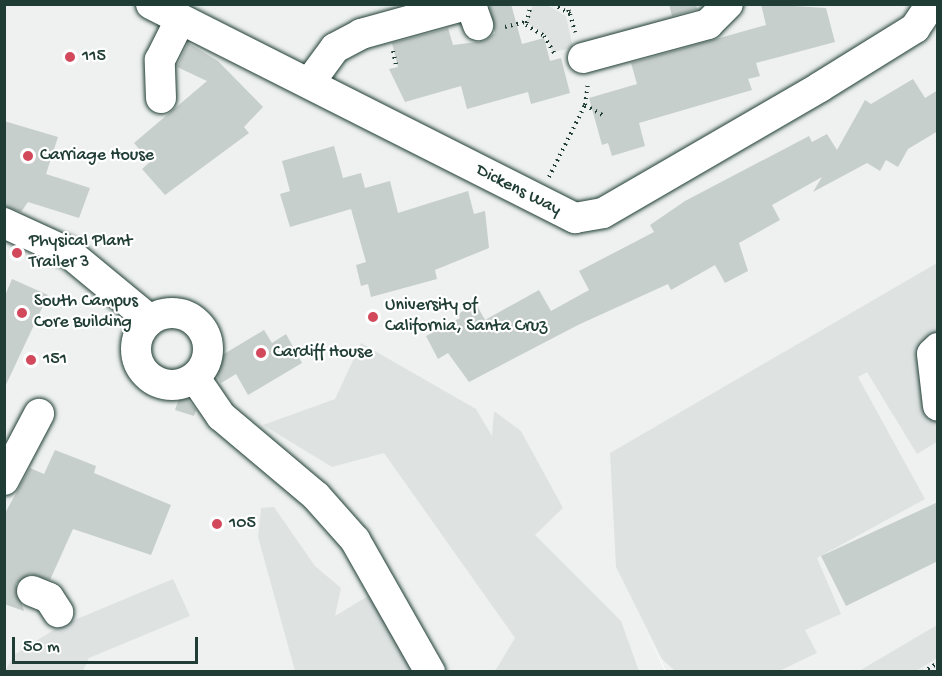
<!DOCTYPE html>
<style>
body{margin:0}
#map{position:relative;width:942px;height:676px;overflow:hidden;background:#fff;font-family:"Gochi Hand",sans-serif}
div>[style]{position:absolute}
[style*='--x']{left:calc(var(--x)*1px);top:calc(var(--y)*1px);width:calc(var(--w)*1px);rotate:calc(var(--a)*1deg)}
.built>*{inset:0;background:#eef1f0}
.green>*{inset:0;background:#dee3e2}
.building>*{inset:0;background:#c7cfcc}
.path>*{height:4px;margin-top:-2px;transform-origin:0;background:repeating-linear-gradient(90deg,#1f3d34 0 1.5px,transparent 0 6px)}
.roads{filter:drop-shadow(0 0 2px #1f3d34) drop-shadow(0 0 2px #1f3d34)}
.minor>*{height:30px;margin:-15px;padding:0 15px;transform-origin:15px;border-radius:15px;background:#fff}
.minor>.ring{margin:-15px;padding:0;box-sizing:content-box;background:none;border:30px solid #fff;border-radius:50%}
.dots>*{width:16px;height:16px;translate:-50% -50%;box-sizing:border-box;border:3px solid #fff;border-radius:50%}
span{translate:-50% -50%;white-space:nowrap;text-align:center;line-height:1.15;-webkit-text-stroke:4.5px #fff;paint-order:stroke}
.poi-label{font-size:18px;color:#1f3d34}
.left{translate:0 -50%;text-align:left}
.street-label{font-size:18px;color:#1f3d34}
.frame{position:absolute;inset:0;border:6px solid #1f3d34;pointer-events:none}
.scale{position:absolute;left:12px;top:637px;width:186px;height:27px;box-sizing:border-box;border:3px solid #1f3d34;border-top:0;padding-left:8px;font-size:18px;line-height:21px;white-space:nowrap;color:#1f3d34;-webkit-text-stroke:4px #fff;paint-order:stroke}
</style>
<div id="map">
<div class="built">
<i style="clip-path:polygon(4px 5px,937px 5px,937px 671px,666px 671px,644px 628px,665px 671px,5px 671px)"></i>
</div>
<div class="green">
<i style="clip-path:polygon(533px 5px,547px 5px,566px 16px,573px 48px,552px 52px,547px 36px,526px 22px)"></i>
<i style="clip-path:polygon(937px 263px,937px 442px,917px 454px,867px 372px,858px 377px,925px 499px,817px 558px,841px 614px,805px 630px,817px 653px,777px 672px,675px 671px,662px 659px,616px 567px,610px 453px)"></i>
<i style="clip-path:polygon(361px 343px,476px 409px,492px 436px,494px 411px,521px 431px,563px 508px,535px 535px,621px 621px,639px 671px,495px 671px,515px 638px,384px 453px,332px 467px,263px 425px,335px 399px)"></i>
<i style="clip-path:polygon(274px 507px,315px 566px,341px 588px,335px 616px,378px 590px,425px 671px,295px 671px,258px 537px,261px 508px)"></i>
<i style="clip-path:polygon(173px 579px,190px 616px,89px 658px,83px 671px,5px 671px,14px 655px,60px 626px)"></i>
<i style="clip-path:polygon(937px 625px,937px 658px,916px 671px,859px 671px)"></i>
</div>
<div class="building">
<i style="clip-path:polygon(489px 4px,511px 4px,522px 44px,544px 38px,550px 61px,561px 58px,570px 93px,531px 104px,528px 92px,467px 109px,461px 86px,405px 102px,389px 69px,398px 67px,392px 43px,448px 28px,453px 45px,484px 41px,495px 33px)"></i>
<i style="clip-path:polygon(669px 4px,696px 4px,697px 9px,672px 16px)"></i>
<i style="clip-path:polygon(761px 4px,826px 8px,835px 42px,756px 63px,760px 76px,748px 79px,752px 90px,639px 123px,645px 146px,612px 156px,608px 143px,602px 145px,589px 98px,637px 84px,631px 63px,766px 25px)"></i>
<i style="clip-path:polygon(188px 43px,218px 61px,263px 107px,244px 127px,249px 133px,165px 195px,142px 169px,150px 162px,134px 143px,207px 81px,177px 67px)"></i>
<i style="clip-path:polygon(913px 79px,925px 98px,938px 90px,938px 131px,908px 149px,898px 167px,886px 160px,880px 171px,867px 163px,813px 192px,822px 177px,772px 205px,780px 220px,739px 243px,748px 271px,725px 283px,715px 265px,671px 290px,668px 284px,578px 325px,469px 382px,448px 353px,438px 359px,426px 336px,460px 318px,458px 314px,476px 304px,485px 320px,539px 290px,551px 311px,589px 290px,579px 271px,654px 232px,650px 225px,685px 201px,809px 136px,812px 142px,827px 134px,837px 150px,865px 100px,871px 104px)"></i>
<i style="clip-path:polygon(4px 121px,58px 137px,46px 174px,90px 188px,79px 218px,28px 202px,21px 212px,4px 206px)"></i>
<i style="clip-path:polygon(334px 146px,343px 178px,361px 173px,365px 188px,390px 181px,398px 213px,468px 191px,474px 214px,485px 211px,489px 248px,435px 270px,437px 279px,371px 297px,368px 284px,361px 286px,356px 265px,366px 262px,351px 209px,290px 227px,280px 194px,290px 191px,282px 161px)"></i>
<i style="clip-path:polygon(12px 279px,48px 295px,4px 389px,4px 298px)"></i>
<i style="clip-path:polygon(264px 330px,272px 343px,286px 334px,302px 363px,248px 395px,236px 374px,221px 383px,209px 363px)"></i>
<i style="clip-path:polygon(181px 392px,196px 410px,194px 416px,175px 410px)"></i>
<i style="clip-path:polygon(55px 450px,96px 466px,94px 473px,171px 505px,151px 555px,73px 529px,50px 580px,30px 574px,16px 584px,24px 611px,4px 604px,4px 515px,30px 468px,44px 474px)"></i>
<i style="clip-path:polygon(938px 502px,938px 561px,846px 606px,821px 556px)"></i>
</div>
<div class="path">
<i style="--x:531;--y:4;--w:22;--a:103"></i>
<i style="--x:526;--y:25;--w:21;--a:31"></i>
<i style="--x:544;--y:36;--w:23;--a:59"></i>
<i style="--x:553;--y:4;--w:20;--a:30"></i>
<i style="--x:570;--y:14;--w:19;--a:74"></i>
<i style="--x:567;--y:4;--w:9;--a:77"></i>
<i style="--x:505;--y:27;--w:21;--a:-14"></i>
<i style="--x:393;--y:51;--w:14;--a:78"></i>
<i style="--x:585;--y:105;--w:22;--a:30"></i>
<i style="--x:549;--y:177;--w:80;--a:-63.4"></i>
<i style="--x:585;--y:105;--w:22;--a:-82"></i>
<i style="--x:923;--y:672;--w:17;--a:-31"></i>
</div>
<div class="roads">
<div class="minor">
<i style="--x:151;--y:4;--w:475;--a:26.8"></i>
<i style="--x:575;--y:218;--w:28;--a:-10"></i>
<i style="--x:603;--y:213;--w:251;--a:-30.1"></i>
<i style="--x:820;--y:87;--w:112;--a:-31.8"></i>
<i style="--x:915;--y:28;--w:29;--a:-56"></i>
<i style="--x:583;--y:58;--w:130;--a:-15.2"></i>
<i style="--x:708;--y:24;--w:28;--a:-45"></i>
<i style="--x:310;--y:82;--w:42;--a:-53.7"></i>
<i style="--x:335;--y:48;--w:30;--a:-28"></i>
<i style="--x:361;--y:34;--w:105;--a:-15.5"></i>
<i style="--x:462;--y:6;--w:12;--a:24"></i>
<i style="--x:473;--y:11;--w:15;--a:70"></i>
<i style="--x:161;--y:98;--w:38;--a:-92"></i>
<i style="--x:160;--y:60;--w:45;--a:-63.4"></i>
<i style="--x:4;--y:223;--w:72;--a:24.8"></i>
<i style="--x:69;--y:253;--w:105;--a:39.6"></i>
<i class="ring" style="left:136px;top:313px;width:42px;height:42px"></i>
<i style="--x:938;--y:348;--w:8;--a:135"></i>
<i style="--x:932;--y:354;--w:52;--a:83.4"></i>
<i style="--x:195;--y:378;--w:46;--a:55.6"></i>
<i style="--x:221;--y:416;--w:124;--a:40.1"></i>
<i style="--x:316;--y:496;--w:59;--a:48.4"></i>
<i style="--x:355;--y:540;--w:152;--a:60.4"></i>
<i style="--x:4;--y:480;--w:75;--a:-62.1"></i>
<i style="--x:32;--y:591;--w:18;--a:22"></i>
<i style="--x:49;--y:598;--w:17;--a:57"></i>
</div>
</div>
<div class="dots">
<i style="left:70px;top:57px;background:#d1495b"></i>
<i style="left:28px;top:156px;background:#d1495b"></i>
<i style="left:17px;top:253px;background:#d1495b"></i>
<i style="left:22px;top:313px;background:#d1495b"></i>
<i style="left:373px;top:317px;background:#d1495b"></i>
<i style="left:261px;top:353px;background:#d1495b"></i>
<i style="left:31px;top:360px;background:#d1495b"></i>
<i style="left:217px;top:524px;background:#d1495b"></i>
</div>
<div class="poi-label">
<span class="left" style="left:82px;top:57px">115</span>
<span class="left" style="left:40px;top:156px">Carriage House</span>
<span class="left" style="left:29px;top:253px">Physical Plant<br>Trailer 3</span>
<span class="left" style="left:34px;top:313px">South Campus<br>Core Building</span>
<span class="left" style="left:385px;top:317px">University of<br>California, Santa Cruz</span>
<span class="left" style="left:273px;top:353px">Cardiff House</span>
<span class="left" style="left:43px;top:360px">151</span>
<span class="left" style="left:229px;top:524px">105</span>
</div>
<div class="street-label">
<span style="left:518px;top:191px;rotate:27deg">Dickens Way</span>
</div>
<div class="frame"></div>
<div class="scale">50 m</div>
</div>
